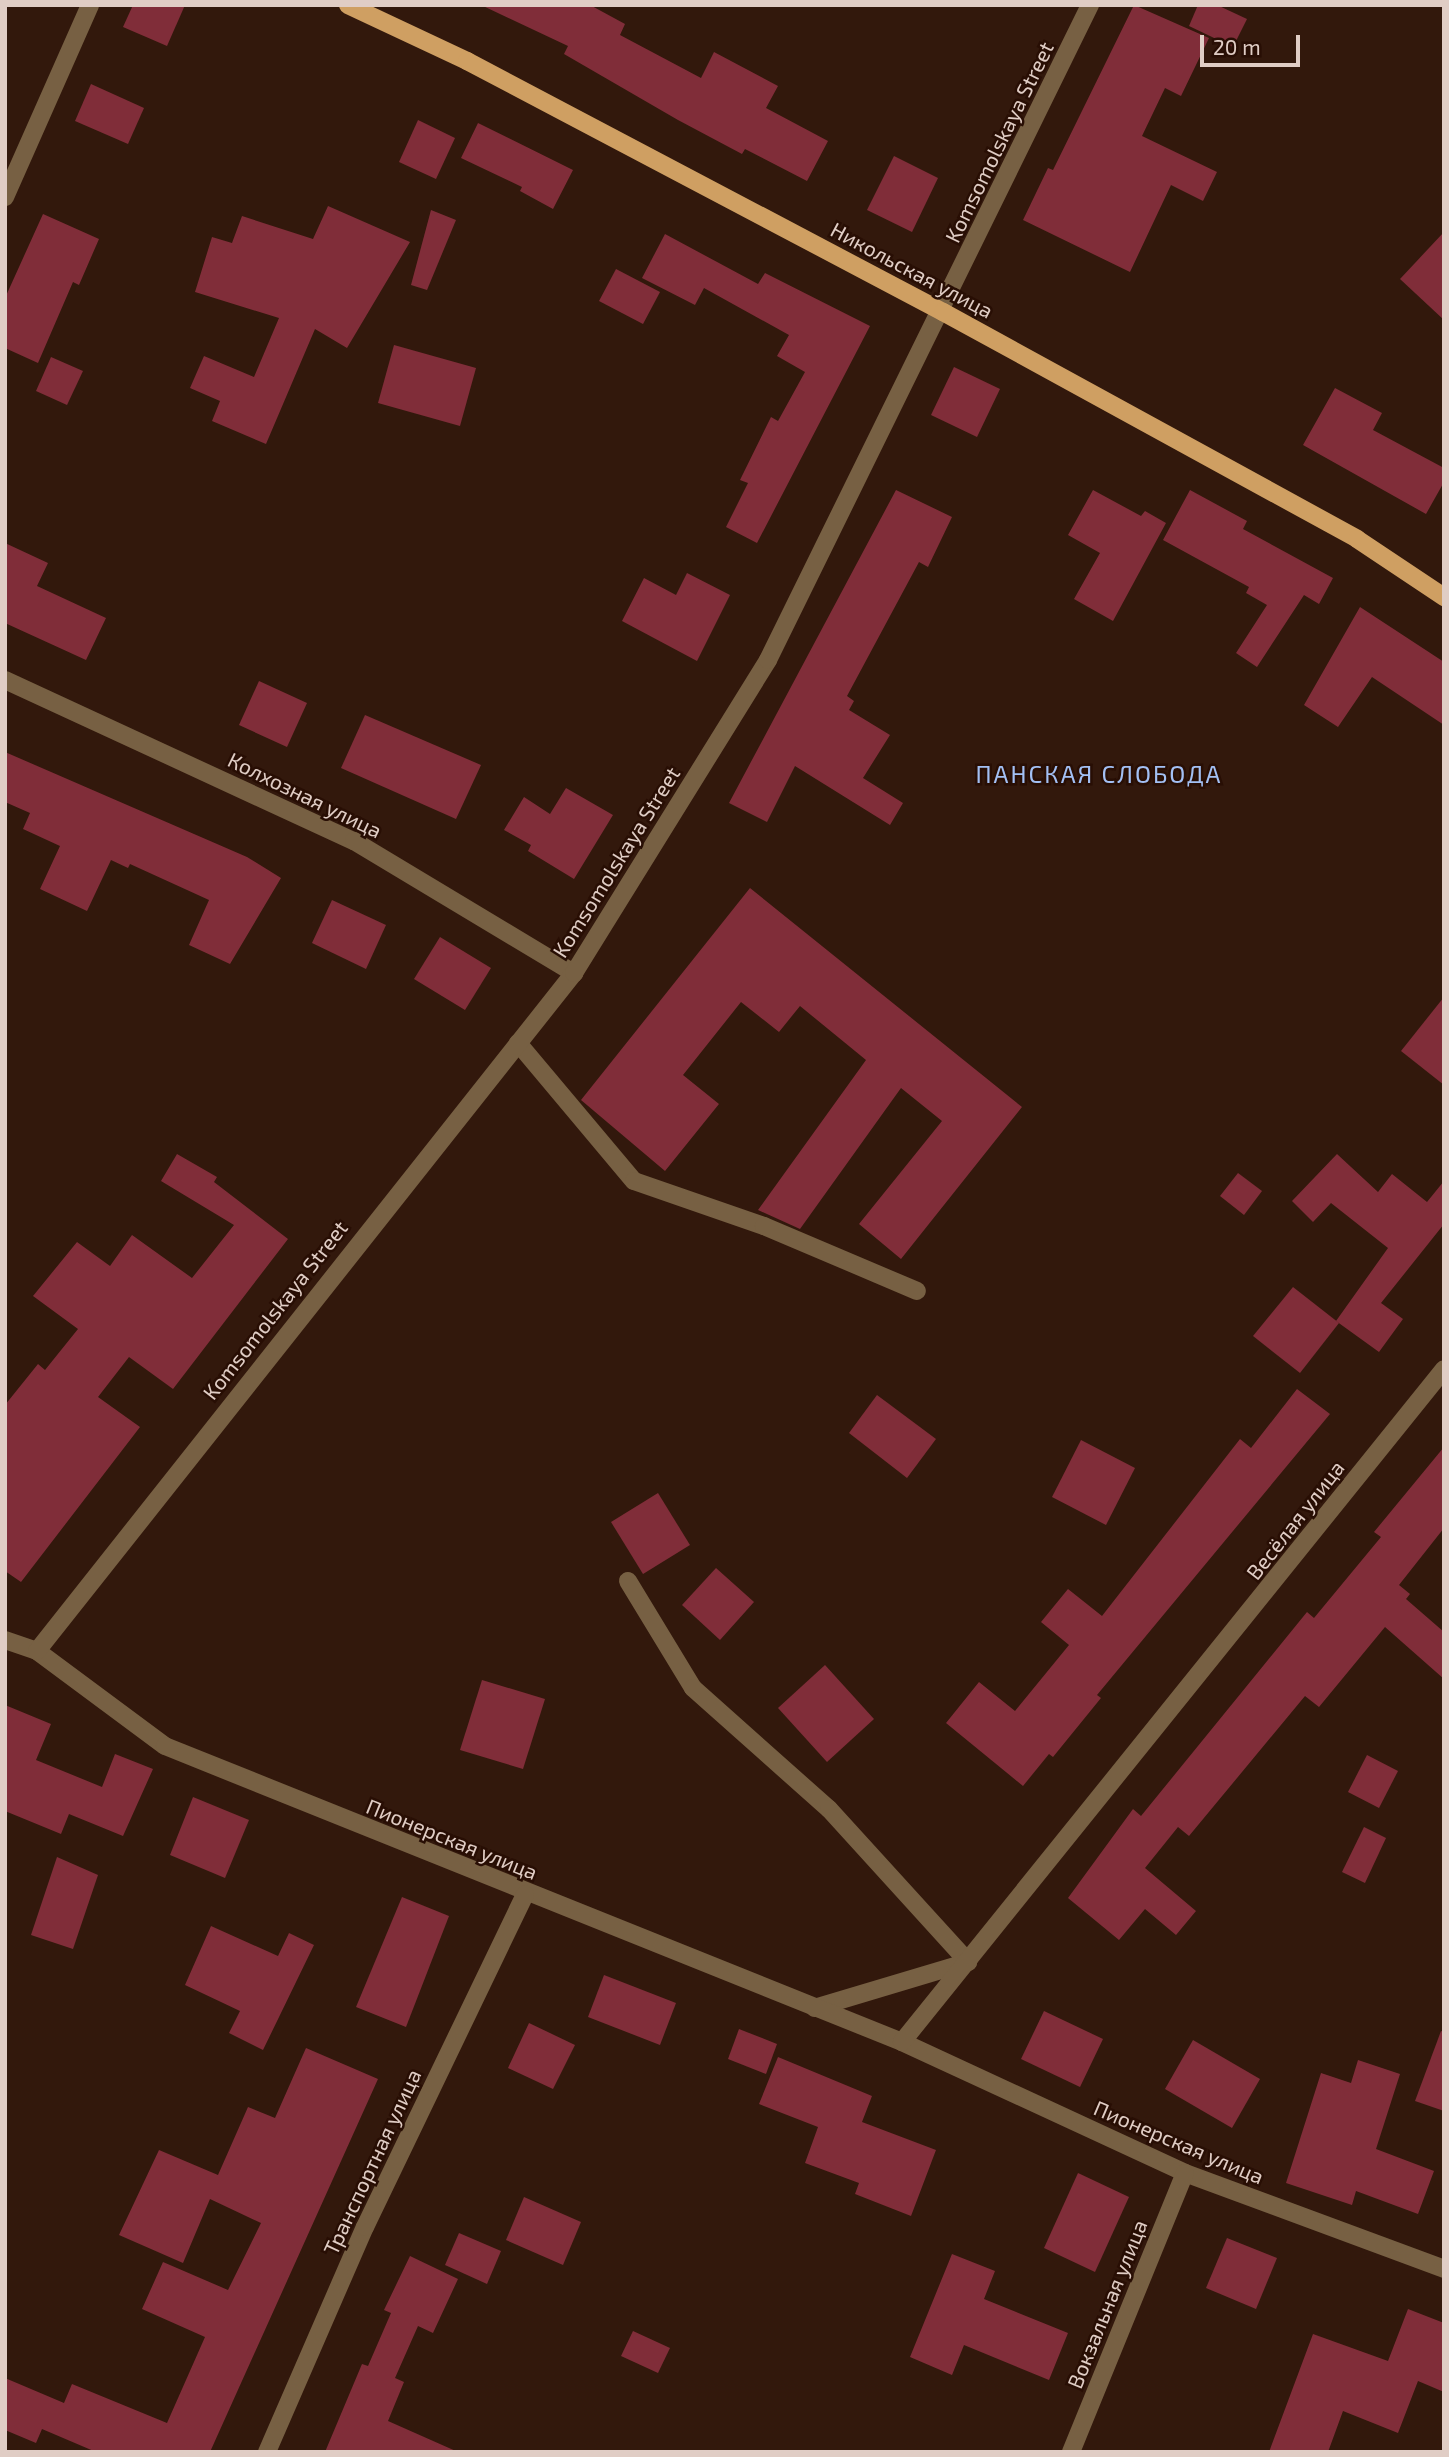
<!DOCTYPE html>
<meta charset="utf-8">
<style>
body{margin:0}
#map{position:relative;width:1449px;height:2457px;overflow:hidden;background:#32180c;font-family:"Exo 2",sans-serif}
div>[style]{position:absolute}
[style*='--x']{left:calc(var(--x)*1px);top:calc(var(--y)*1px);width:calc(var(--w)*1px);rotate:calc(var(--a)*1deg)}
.building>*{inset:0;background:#802d39}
.minor>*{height:18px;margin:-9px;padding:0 9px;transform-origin:9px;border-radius:9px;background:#776043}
.major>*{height:18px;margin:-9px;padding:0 9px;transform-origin:9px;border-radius:9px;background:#cf9f62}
span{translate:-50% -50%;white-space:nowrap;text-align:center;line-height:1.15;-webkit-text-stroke:5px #280e04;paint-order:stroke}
.street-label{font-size:21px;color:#e0cdc5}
.quarter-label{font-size:24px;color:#a3c0f4;letter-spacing:2px}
.frame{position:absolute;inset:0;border:7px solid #e0cdc5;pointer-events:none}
.scale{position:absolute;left:1200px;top:35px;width:100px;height:32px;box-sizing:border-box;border:4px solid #e0cdc5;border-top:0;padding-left:9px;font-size:21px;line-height:24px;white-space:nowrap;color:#e0cdc5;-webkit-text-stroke:5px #280e04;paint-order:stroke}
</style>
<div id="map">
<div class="building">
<i style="clip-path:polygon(133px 5px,185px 5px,167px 46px,123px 27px)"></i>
<i style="clip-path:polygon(481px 5px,590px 5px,625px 24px,620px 35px,701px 78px,714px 52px,778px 86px,766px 108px,828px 141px,807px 181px,745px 149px,742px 154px,678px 120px,564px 54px,568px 46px)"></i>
<i style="clip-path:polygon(1134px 5px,1209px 38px,1181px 96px,1165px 88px,1142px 136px,1217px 172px,1203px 201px,1171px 185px,1130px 272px,1023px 220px,1048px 168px,1053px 170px)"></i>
<i style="clip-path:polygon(1198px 5px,1217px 5px,1247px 19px,1233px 47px,1189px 26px)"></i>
<i style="clip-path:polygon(91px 84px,144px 108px,128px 144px,75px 121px)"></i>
<i style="clip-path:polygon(418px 120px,455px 138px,436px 179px,399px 162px)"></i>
<i style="clip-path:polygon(478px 123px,573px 170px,553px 209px,520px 191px,522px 187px,461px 158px)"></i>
<i style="clip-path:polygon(894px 156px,938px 178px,912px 232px,867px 210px)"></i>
<i style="clip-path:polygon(328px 206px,410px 242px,347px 348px,315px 329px,266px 444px,212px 421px,220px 401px,190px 388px,204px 356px,254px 377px,279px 318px,195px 292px,212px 237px,232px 243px,242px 216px,313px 239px)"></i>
<i style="clip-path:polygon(431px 210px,456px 220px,427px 290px,411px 285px)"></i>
<i style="clip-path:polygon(43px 214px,99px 239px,79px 285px,73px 282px,38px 363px,5px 348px,5px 298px)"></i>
<i style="clip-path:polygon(1444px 232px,1444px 320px,1400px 279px)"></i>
<i style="clip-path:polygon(665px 234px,758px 284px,765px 273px,870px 326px,757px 543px,726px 527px,748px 483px,740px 480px,771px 417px,778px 421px,805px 372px,777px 356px,789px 335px,704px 288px,695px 305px,642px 278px)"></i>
<i style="clip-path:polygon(616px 269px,660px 292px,643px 324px,599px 301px)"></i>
<i style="clip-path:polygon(394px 345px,476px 368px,460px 426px,378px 403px)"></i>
<i style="clip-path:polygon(51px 357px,83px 371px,67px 405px,36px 391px)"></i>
<i style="clip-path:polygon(954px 367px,1000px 389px,977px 437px,931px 415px)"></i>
<i style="clip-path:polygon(1335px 388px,1382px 413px,1373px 430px,1444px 468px,1444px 482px,1426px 514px,1303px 445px)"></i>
<i style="clip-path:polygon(896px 490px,952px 517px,928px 567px,919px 562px,847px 696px,854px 701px,849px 710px,890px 735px,863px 778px,903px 803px,890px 825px,795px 766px,767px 822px,729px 803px)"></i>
<i style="clip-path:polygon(1093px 490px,1141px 516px,1145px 511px,1166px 523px,1113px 621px,1074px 599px,1100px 553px,1068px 535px)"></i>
<i style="clip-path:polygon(1190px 490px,1247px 521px,1243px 529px,1333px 578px,1319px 604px,1304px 595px,1257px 667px,1236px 653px,1267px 605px,1246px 593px,1249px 587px,1163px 540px)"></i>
<i style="clip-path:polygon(5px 543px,48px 563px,37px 586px,106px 618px,86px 660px,5px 623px)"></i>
<i style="clip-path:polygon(687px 573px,730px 595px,697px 661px,622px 621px,644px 578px,676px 595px)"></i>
<i style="clip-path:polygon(1360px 607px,1444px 662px,1444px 725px,1372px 677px,1338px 727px,1304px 705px)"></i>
<i style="clip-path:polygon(259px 681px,307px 703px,287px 747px,239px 725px)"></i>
<i style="clip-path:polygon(365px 715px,481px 765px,456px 819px,341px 768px)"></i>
<i style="clip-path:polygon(5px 752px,247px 857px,281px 878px,230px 964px,189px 945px,209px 900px,130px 864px,128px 868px,111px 860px,87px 911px,40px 889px,60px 846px,23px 829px,30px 813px,5px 802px)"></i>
<i style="clip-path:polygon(566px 788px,613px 815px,574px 879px,528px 851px,531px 845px,504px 830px,524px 797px,550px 814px)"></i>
<i style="clip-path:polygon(750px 888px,1022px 1107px,901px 1259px,859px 1224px,942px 1121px,901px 1088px,800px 1229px,758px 1210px,866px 1060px,800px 1006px,779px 1032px,741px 1002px,683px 1075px,719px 1104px,665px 1171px,581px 1100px)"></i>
<i style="clip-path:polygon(332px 900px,386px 925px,366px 969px,312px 943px)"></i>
<i style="clip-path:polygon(440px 937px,491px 968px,465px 1010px,414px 979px)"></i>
<i style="clip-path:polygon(1444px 997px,1444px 1085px,1401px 1051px)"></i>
<i style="clip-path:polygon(177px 1154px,217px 1177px,214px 1182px,288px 1239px,173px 1389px,129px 1357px,98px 1397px,140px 1427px,21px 1582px,5px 1571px,5px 1405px,38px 1364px,45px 1370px,78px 1329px,33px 1296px,77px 1242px,110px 1266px,132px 1235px,192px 1278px,234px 1225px,161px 1181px)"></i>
<i style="clip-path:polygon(1337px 1154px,1378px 1192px,1392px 1174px,1427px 1202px,1444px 1181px,1444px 1224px,1381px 1303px,1403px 1319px,1379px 1352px,1336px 1321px,1388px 1248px,1331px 1203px,1313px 1222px,1292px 1201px)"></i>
<i style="clip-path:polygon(1238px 1173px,1262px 1191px,1244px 1215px,1220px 1196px)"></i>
<i style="clip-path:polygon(1293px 1287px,1339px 1323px,1300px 1373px,1253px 1336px)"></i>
<i style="clip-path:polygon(1297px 1389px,1330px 1414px,1097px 1695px,1101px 1698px,1053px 1757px,1049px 1754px,1023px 1786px,946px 1723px,979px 1682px,1015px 1711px,1069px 1645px,1041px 1622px,1068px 1589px,1102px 1616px,1240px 1439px,1251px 1448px)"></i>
<i style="clip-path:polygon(877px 1395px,936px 1439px,907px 1478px,849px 1433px)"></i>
<i style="clip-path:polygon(1081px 1440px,1135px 1468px,1106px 1525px,1052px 1497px)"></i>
<i style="clip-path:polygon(1444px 1447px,1444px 1528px,1399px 1585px,1410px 1594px,1406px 1599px,1444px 1632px,1444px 1679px,1385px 1627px,1319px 1707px,1305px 1696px,1189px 1836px,1178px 1827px,1145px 1868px,1196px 1911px,1176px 1935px,1145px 1909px,1119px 1940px,1068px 1898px,1133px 1809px,1141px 1816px,1307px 1612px,1314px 1618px,1381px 1537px,1374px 1532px)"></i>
<i style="clip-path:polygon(658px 1493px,690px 1545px,643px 1574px,611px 1522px)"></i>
<i style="clip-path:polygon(716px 1568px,754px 1602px,720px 1640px,682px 1605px)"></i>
<i style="clip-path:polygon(825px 1665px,874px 1719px,827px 1762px,778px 1708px)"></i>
<i style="clip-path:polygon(482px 1680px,545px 1699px,523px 1769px,460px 1750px)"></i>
<i style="clip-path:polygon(5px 1705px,51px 1724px,36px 1760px,102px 1787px,115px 1754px,153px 1769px,123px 1836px,69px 1814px,61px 1834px,5px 1811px)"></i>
<i style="clip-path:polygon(1367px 1755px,1398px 1771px,1379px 1808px,1348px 1792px)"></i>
<i style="clip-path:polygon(193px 1797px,249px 1820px,225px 1878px,170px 1855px)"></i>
<i style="clip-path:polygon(1364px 1827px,1386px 1838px,1365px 1883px,1342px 1872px)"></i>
<i style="clip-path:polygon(57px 1857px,98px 1875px,73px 1949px,31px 1935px)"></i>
<i style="clip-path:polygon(402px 1897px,449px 1916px,406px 2027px,356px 2007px)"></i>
<i style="clip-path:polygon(211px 1926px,278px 1956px,289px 1933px,314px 1945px,263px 2050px,229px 2033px,240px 2011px,185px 1985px)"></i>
<i style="clip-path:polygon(604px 1975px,676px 2003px,660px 2045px,588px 2017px)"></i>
<i style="clip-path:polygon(1044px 2011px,1103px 2039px,1080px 2087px,1021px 2059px)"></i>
<i style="clip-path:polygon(529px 2023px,575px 2045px,553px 2089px,508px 2068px)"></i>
<i style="clip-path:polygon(739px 2029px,777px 2044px,766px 2074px,728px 2059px)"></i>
<i style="clip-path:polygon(1441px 2031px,1444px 2032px,1444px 2111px,1415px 2101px)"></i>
<i style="clip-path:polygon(1193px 2040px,1260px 2079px,1232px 2128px,1165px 2089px)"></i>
<i style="clip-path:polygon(306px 2048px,378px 2079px,210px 2452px,96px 2452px,42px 2429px,36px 2443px,5px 2430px,5px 2378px,64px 2403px,72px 2384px,167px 2423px,205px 2337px,142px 2309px,163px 2262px,228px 2290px,261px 2223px,210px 2199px,183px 2263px,119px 2235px,159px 2150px,218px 2175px,248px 2107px,275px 2118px)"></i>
<i style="clip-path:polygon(778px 2057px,872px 2096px,862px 2122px,936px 2150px,911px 2216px,855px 2194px,859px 2183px,805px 2163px,818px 2127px,759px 2104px)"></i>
<i style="clip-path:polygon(1358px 2060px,1400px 2074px,1376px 2149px,1434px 2171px,1418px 2214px,1356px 2191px,1352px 2205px,1286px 2183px,1321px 2073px,1351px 2083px)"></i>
<i style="clip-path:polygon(1078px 2173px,1129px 2197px,1095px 2272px,1044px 2248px)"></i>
<i style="clip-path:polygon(524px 2197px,581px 2222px,563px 2265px,506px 2240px)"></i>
<i style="clip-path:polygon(459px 2233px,501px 2251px,487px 2284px,445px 2265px)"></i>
<i style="clip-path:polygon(1227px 2238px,1277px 2258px,1256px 2309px,1206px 2288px)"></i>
<i style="clip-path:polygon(952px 2254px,995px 2271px,984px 2299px,1068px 2333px,1049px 2380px,964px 2345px,952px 2375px,910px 2357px)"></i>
<i style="clip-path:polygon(410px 2256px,458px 2279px,433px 2333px,418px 2326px,395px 2378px,404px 2382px,388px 2421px,458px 2452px,325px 2452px,362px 2364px,368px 2366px,391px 2313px,384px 2310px)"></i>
<i style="clip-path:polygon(1408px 2309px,1444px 2323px,1444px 2392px,1418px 2381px,1398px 2433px,1343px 2411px,1328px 2452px,1269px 2452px,1313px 2334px,1388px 2361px)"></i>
<i style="clip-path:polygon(633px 2331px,670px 2348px,658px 2373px,621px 2356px)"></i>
</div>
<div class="minor">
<i style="--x:5;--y:197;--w:210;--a:-66.1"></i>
<i style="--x:5;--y:680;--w:384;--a:24.8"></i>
<i style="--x:354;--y:841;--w:257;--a:31"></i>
<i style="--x:518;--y:1043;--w:180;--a:50"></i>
<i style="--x:634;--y:1181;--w:138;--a:19.1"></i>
<i style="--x:764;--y:1226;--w:166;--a:23"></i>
<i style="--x:628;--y:1581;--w:125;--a:58.7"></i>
<i style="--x:693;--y:1688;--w:182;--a:41.7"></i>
<i style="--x:829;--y:1809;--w:207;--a:47.7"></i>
<i style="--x:968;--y:1962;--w:160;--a:163.3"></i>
<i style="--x:5;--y:1640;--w:34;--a:19"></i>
<i style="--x:37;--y:1651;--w:159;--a:36.6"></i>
<i style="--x:165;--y:1746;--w:794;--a:21.88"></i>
<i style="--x:902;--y:2042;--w:312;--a:24.8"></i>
<i style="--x:1185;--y:2173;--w:276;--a:20.3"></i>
<i style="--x:37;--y:1651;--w:865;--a:-51.62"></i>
<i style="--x:574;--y:973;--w:368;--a:-58.2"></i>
<i style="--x:768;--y:660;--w:730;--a:-63.82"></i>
<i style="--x:902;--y:2042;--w:864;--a:-51.15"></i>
<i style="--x:267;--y:2452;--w:245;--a:-66.5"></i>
<i style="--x:365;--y:2227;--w:369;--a:-64.3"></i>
<i style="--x:1071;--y:2452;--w:301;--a:-67.8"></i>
</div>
<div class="major">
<i style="--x:348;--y:5;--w:132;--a:25.2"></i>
<i style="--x:467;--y:61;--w:538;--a:27.8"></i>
<i style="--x:943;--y:312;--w:472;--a:28.7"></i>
<i style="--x:1357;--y:539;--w:105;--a:33.7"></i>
</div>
<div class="street-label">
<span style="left:999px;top:142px;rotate:-64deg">Komsomolskaya Street</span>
<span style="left:912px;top:270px;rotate:28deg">Никольская улица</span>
<span style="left:305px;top:795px;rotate:26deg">Колхозная улица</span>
<span style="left:616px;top:862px;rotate:-58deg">Komsomolskaya Street</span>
<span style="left:275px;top:1310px;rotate:-52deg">Komsomolskaya Street</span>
<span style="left:1295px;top:1520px;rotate:-52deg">Весёлая улица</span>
<span style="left:452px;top:1839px;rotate:22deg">Пионерская улица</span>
<span style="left:1179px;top:2142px;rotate:23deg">Пионерская улица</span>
<span style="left:372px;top:2162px;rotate:-65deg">Транспортная улица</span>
<span style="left:1107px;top:2304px;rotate:-68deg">Вокзальная улица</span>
</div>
<div class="quarter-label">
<span style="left:1099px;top:774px">ПАНСКАЯ СЛОБОДА</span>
</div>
<div class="frame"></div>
<div class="scale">20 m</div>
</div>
